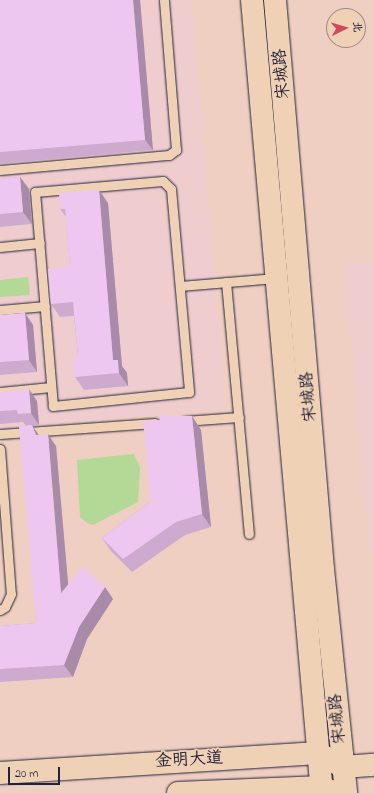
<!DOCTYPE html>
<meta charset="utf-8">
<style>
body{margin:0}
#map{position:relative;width:374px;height:793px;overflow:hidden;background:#efcfc1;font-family:"Indie Flower","LXGW WenKai TC",sans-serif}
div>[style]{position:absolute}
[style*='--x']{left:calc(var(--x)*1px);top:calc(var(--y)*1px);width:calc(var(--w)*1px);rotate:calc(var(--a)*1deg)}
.built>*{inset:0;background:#efcdcf}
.green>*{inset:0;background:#b2d995}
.roads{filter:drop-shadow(0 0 1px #22223b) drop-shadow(0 0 1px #22223b)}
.lane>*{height:9px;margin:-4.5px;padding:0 4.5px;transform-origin:4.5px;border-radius:4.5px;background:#efd1b5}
.primary>*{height:22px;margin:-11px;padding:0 11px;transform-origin:11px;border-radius:11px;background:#efd1b5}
.wall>*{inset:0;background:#cdabce}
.shaded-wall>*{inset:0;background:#a78ba8}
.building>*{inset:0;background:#eec7f0}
span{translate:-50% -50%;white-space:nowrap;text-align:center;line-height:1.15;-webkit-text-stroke:3.5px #efd1b5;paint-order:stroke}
.street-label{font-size:17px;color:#22223b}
.north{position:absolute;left:326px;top:8px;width:40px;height:40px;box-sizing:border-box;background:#efd1b5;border:1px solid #9d8b84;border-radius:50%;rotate:85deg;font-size:11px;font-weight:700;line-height:16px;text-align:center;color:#22223b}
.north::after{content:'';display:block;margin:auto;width:14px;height:18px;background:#d1495b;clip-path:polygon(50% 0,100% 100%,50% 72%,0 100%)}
.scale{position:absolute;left:8px;top:767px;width:52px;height:18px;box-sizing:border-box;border:2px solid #22223b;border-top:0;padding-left:5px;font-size:12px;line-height:14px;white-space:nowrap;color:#22223b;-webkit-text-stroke:3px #efd1b5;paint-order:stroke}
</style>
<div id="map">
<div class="built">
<i style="clip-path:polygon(0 0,191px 0,226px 409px,0 428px)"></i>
<i style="clip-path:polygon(374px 263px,374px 549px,370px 549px,345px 265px)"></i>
</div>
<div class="green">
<i style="clip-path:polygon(28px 277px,30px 295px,0 297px,0 280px)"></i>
<i style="clip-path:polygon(134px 454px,140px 467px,138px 502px,93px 525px,87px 523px,80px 517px,77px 460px)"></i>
</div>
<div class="roads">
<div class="lane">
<i style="--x:0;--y:170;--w:170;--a:-5.1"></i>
<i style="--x:169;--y:155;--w:9;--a:-36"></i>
<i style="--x:176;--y:150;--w:150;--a:-94.6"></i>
<i style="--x:163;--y:181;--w:11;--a:45"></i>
<i style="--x:171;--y:189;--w:204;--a:84.9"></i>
<i style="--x:189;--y:392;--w:137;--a:174.1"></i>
<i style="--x:53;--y:406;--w:215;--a:-94.8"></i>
<i style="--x:35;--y:192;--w:128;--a:-4.9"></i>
<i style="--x:0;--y:247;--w:40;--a:-5.7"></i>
<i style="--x:226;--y:282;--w:253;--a:84.8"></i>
<i style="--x:180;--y:286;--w:96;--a:-4.8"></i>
<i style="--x:0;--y:310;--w:45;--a:-5.1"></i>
<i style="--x:0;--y:392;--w:51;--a:-5.6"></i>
<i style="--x:184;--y:421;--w:55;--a:-4.2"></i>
<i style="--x:0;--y:434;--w:155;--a:-4.1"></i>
<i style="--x:0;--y:449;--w:145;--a:85.7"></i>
<i style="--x:11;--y:594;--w:14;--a:115"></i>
<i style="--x:5;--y:607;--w:6;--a:149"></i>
</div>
<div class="primary">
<i style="--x:252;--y:0;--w:796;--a:84.96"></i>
<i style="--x:275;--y:0;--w:571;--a:85.18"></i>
<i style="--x:323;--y:569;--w:225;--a:84.1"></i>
<i style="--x:0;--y:773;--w:319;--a:-3.6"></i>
<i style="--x:318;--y:753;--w:29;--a:29"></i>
<i style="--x:343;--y:767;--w:31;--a:-4"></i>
<i style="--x:178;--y:793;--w:144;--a:-2.4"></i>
<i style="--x:322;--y:787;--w:14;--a:25"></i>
</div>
</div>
<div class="wall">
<i style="clip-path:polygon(0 0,140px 0,153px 150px,0 164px)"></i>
<i style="clip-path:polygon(20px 177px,29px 189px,32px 224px,0 227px,0 179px)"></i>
<i style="clip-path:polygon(108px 203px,122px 366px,127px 373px,128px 386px,84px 390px,75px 377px,78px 356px,74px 316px,60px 317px,51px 304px,70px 267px,66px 217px,60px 209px)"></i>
<i style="clip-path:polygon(25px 313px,33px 325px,37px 372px,0 375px,0 315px)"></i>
<i style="clip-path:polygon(0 392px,37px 401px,39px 425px,32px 426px,39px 435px,56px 446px,68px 585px,105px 587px,113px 599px,87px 639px,73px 677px,0 682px,0 626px,36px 623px,26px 426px,23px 422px,0 424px)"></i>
<i style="clip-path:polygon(192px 416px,201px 430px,211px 527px,185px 535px,132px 572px,111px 551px,102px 538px,151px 501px)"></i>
</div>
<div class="shaded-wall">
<i style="clip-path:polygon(133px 0,140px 0,153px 150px,145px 140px)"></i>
<i style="clip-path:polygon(20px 177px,29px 189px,32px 224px,23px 212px)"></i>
<i style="clip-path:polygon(99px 190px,108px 203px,122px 366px,127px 373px,128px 386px,119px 373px,113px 360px)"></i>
<i style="clip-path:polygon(25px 313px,33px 325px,37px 372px,29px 360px)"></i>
<i style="clip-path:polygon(29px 389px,37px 401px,39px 425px,31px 413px)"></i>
<i style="clip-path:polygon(192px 416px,201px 430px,211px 527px,202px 514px)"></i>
<i style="clip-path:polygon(32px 425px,40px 437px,36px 435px)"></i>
<i style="clip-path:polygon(48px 434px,56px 446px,70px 605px,61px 593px)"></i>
<i style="clip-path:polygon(105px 587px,113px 599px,87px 639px,73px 677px,64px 665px,79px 627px)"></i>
</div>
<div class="building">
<i style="clip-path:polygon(0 0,133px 0,145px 140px,0 152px)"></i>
<i style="clip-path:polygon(20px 177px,23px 212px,0 214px,0 179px)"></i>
<i style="clip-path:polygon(99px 190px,113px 360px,118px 360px,119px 373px,75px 377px,73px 356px,78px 356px,73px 302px,51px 304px,48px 269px,70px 267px,65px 209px,60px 209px,59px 193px)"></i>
<i style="clip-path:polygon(25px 313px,29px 360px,0 362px,0 315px)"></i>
<i style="clip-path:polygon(29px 389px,31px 413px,18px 414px,17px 410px,0 411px,0 392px)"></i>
<i style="clip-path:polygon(160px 415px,192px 416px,202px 514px,176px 522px,123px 559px,102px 538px,151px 501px,143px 421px,160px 420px)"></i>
<i style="clip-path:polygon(32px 425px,36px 435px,48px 434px,61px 593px,83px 567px,105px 587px,79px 627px,64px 665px,0 669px,0 626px,36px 623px,19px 426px)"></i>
</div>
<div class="street-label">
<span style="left:282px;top:74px;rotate:-95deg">宋城路</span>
<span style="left:309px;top:397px;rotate:-95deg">宋城路</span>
<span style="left:338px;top:719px;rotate:-96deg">宋城路</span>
<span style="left:189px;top:760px;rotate:-3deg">金明大道</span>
</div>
<div class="north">北</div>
<div class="scale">20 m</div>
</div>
